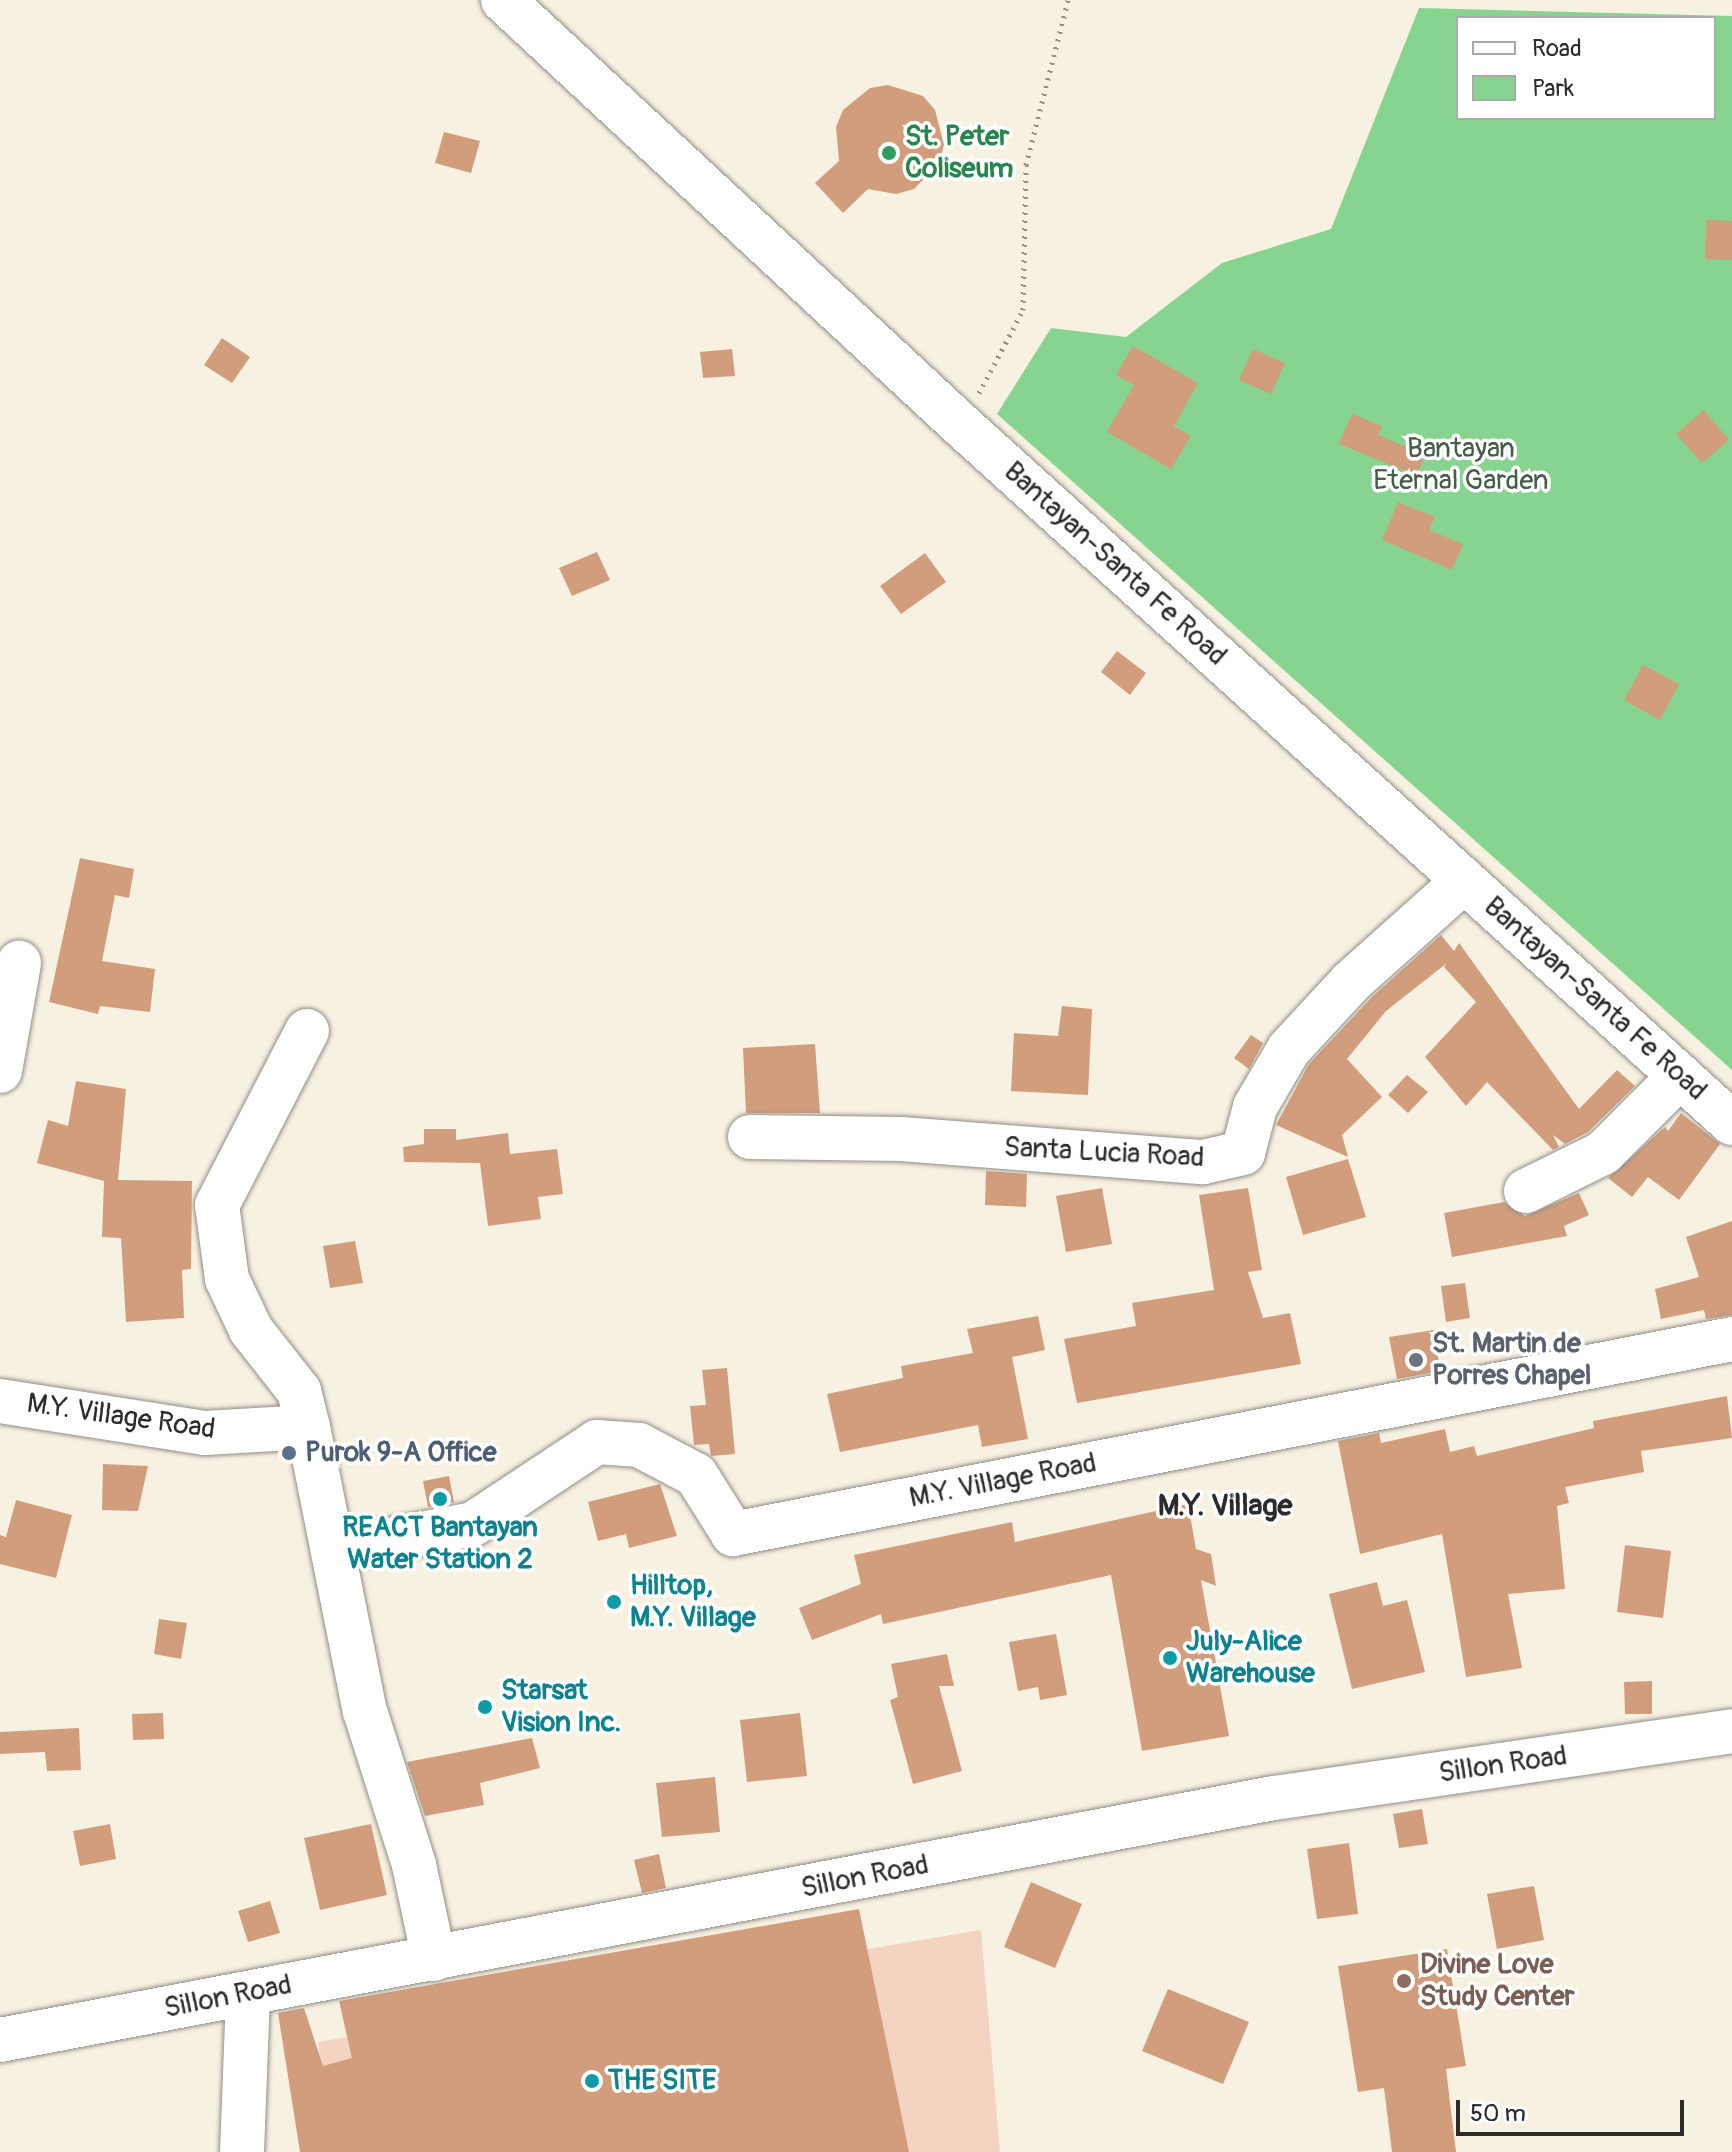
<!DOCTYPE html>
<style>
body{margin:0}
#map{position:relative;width:1732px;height:2152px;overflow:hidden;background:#f7f1e2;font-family:Pangolin,sans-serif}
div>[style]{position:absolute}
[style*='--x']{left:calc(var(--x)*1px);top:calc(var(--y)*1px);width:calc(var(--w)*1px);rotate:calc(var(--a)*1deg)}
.built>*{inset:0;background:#f5d3c1}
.green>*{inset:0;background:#87d390}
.building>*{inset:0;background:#d19d7d}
.path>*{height:5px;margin-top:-2.5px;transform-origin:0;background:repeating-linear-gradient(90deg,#918e86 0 2px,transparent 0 8px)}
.roads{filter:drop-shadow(0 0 2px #918e86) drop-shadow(0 0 2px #918e86)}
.minor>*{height:44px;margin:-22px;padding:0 22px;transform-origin:22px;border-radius:22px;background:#fff}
.major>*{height:44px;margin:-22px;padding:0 22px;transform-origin:22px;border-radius:22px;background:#fff}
.dots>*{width:22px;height:22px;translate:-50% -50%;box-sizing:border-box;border:4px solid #fff;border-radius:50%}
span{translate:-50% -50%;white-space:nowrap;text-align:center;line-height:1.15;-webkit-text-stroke:7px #fff;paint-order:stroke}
.leisure-label{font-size:28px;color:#27864d;font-weight:700}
.left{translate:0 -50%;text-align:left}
.park-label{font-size:28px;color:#475d49}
.street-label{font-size:28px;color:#2b2b2b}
.worship-label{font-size:28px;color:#5b616d;font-weight:700}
.service-label{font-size:28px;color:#4e5e75;font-weight:700}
.culture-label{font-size:28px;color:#0d838f;font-weight:700}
.education-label{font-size:28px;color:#785e54;font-weight:700}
.neighbourhood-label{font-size:30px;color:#2b2b2b;font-weight:700}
.legend{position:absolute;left:1456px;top:16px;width:260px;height:104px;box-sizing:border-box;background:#fff;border:2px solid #aaa;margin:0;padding:10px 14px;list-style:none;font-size:24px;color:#2b2b2b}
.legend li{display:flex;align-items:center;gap:16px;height:40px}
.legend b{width:40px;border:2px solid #aaa}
.scale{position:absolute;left:1456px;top:2100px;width:228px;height:36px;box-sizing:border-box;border:4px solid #2b2b2b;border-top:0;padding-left:10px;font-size:24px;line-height:28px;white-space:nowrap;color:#2b2b2b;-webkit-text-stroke:6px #fff;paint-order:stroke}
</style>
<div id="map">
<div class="built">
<i style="clip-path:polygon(981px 1930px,1000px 2152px,335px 2152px,318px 2042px)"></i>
</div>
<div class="green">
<i style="clip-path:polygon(evenodd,1419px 8px,1732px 16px,1732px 1070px,997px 414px,1051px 328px,1126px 337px,1222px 263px,1331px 229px,1419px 8px,1458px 18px,1714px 18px,1714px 118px,1458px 118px,1458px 18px)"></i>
</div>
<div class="building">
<i style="clip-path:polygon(888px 85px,923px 96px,935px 110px,944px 145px,939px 163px,914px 189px,896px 194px,868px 189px,843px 213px,815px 183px,839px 161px,836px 127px,843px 110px,870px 88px)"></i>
<i style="clip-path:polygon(444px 132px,480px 141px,471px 173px,435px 163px)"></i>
<i style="clip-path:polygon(1707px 220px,1732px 221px,1732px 260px,1705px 259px)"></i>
<i style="clip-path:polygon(222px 338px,250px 357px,232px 383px,204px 365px)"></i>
<i style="clip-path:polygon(1133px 346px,1198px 383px,1174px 426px,1191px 436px,1171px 469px,1107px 432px,1134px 385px,1116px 375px)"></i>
<i style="clip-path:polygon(732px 349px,735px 376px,703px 378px,700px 352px)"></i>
<i style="clip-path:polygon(1253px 349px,1285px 363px,1271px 394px,1239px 380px)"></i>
<i style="clip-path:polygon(1704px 410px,1729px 440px,1702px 463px,1676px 434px)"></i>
<i style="clip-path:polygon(1352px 414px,1382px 426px,1378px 435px,1425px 455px,1417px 476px,1339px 444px)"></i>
<i style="clip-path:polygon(1398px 502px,1435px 517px,1429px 530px,1463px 544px,1452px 570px,1382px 540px)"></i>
<i style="clip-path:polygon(597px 552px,610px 580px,572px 596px,559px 568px)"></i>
<i style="clip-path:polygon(925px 553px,946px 582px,901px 614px,880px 586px)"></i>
<i style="clip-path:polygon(1117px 651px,1146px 673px,1130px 695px,1101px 672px)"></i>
<i style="clip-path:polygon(1643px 665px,1679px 684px,1660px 720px,1624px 700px)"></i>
<i style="clip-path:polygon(80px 858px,134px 869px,129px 898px,115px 895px,102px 961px,155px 969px,150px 1012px,100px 1006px,98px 1014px,49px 1002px)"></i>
<i style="clip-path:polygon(1441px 935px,1454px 951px,1459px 943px,1579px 1109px,1617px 1070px,1635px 1086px,1588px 1132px,1565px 1144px,1553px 1135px,1559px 1147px,1553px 1150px,1487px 1082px,1466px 1106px,1425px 1057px,1476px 1002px,1444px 967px,1447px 963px,1386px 1011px,1347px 1059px,1382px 1097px,1342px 1135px,1348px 1157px,1276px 1125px,1309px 1064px,1373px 996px)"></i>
<i style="clip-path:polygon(1062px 1006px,1092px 1009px,1088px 1095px,1011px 1091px,1014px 1033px,1058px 1036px)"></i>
<i style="clip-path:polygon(1251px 1035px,1263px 1043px,1249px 1069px,1234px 1058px)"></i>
<i style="clip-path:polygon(815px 1044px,820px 1113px,746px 1113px,743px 1048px)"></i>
<i style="clip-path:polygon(1407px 1075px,1428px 1092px,1408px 1113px,1388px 1095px)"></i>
<i style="clip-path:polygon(76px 1081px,126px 1089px,118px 1180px,192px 1181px,191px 1269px,182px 1270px,184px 1318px,126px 1322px,121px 1238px,102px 1237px,104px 1181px,37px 1163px,48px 1120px,68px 1126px)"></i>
<i style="clip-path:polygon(1681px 1113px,1720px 1144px,1679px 1200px,1648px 1177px,1632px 1197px,1608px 1178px,1665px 1127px,1668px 1131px)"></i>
<i style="clip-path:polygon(424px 1129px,456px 1129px,456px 1140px,508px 1133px,510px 1154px,557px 1149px,563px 1194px,538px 1197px,541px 1219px,488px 1226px,480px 1163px,404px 1162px,403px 1147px,424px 1144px)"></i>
<i style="clip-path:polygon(1348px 1159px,1366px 1217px,1303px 1235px,1286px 1177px)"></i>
<i style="clip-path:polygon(986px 1171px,1027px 1174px,1026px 1207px,985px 1205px)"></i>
<i style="clip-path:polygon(1102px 1188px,1112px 1244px,1066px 1252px,1056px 1196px)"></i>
<i style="clip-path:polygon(1248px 1188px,1262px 1270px,1248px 1272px,1263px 1318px,1290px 1313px,1301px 1364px,1077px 1403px,1064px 1339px,1136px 1326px,1132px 1303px,1214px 1290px,1199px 1195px)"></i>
<i style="clip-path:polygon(1579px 1193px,1589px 1215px,1564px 1226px,1567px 1236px,1452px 1257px,1444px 1213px,1504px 1202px,1525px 1216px)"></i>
<i style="clip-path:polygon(1732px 1221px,1732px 1315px,1706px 1319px,1704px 1310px,1661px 1319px,1655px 1289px,1699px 1277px,1686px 1237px)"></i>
<i style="clip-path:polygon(355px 1241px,363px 1283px,330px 1288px,323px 1246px)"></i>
<i style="clip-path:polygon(1465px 1283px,1470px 1318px,1446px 1322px,1441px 1286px)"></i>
<i style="clip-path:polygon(1038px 1316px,1045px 1350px,1012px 1357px,1028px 1439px,982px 1447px,978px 1425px,840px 1452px,827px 1394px,903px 1378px,901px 1366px,973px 1353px,967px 1329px)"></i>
<i style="clip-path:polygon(1434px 1330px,1440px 1371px,1397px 1379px,1389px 1337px)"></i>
<i style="clip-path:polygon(727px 1368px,735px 1454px,711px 1456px,709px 1444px,694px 1445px,690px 1406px,706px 1405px,702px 1370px)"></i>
<i style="clip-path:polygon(1727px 1396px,1732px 1438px,1641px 1451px,1644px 1472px,1565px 1487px,1569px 1503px,1557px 1506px,1565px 1589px,1508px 1594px,1522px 1668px,1466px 1677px,1442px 1534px,1360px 1554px,1338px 1441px,1379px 1433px,1381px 1443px,1445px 1429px,1450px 1452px,1474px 1446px,1477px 1456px,1594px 1428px,1593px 1421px)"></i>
<i style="clip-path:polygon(103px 1464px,148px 1466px,138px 1511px,102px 1510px)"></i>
<i style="clip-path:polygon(449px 1476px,454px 1502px,428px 1507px,423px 1481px)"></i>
<i style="clip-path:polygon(660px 1484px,677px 1536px,629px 1548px,626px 1534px,598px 1541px,588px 1502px)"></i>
<i style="clip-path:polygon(16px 1500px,72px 1515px,56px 1578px,0 1564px,0 1535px,6px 1537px)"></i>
<i style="clip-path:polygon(1188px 1504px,1196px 1549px,1211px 1554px,1216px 1586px,1201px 1580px,1229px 1736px,1142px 1751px,1111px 1575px,883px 1624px,881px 1614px,812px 1640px,799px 1608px,861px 1584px,854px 1555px,1012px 1522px,1015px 1542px)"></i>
<i style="clip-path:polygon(1625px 1545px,1671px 1551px,1663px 1618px,1617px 1612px)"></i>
<i style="clip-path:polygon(1377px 1582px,1383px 1606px,1407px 1600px,1425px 1672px,1352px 1689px,1329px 1594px)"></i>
<i style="clip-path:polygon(159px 1619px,187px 1623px,181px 1659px,154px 1654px)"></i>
<i style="clip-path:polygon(1056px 1634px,1067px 1695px,1040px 1700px,1038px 1687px,1018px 1691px,1009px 1642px)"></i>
<i style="clip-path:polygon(947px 1654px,954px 1686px,939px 1686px,962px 1771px,913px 1784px,890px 1700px,898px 1697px,891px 1664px)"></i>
<i style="clip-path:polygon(1652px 1681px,1652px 1714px,1625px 1714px,1624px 1682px)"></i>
<i style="clip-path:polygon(163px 1713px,164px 1739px,133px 1740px,132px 1714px)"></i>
<i style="clip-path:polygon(800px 1713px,807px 1776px,747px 1782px,740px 1720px)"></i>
<i style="clip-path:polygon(79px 1728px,81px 1770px,47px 1771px,45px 1752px,0 1754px,0 1732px)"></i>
<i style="clip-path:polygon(532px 1738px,540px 1768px,480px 1783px,484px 1805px,425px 1816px,407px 1762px)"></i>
<i style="clip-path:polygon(715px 1777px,720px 1832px,662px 1837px,656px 1783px)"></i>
<i style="clip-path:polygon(1422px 1809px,1428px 1844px,1399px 1848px,1393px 1814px)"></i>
<i style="clip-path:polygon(110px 1824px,116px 1859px,80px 1866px,73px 1831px)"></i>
<i style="clip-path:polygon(371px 1824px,387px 1895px,320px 1910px,304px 1838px)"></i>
<i style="clip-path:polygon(1349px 1843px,1358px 1914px,1317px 1919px,1307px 1849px)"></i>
<i style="clip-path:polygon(659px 1854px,666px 1888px,642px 1893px,634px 1860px)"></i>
<i style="clip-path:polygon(1031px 1882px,1082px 1904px,1055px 1968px,1004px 1947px)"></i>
<i style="clip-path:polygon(1534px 1886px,1544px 1940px,1497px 1949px,1487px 1894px)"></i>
<i style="clip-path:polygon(270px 1901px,280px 1933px,248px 1942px,238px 1911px)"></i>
<i style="clip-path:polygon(859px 1909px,909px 2152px,300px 2152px,278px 2013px,304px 2008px,323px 2066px,352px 2058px,339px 2001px)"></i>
<i style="clip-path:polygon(1447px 1949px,1466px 2066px,1446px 2069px,1456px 2152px,1392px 2152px,1384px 2088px,1358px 2092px,1338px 1966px)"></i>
<i style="clip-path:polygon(1168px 1989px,1249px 2022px,1223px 2084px,1142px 2051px)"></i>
</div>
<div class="path">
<i style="--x:979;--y:393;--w:94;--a:-62.1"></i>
<i style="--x:1023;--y:310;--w:145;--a:-88.8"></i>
<i style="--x:1026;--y:165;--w:170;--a:-75.7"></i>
</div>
<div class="roads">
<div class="minor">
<i style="--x:307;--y:1031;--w:196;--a:117.3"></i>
<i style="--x:217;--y:1205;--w:75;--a:82.3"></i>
<i style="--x:227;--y:1279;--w:56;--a:64.8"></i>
<i style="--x:251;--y:1330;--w:78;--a:51.8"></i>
<i style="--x:299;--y:1391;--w:37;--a:76"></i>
<i style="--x:0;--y:1071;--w:110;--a:-80"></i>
<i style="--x:750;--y:1137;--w:151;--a:0.8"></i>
<i style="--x:901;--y:1139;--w:303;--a:4.4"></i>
<i style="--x:1203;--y:1162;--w:41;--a:-12.7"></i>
<i style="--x:1243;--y:1153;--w:48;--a:-75.4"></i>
<i style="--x:1255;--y:1107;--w:67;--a:-59.6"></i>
<i style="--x:1289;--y:1049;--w:91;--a:-47.2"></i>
<i style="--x:1351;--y:982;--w:152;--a:-41.8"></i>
<i style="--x:1526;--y:1191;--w:86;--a:-26.3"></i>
<i style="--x:1603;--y:1153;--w:109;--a:-45"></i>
<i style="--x:0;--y:1401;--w:207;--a:8.9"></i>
<i style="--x:205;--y:1433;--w:103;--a:-3.3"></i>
<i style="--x:308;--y:1427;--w:290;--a:78.7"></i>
<i style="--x:365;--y:1711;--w:162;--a:72.3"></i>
<i style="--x:414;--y:1865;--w:96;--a:78"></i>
<i style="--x:333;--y:1551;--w:143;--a:-10.9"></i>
<i style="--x:473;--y:1524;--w:149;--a:-33.5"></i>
<i style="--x:597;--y:1442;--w:42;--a:4.1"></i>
<i style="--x:639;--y:1445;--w:64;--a:27.8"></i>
<i style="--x:696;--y:1475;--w:70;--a:57.9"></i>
<i style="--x:733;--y:1534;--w:1018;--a:-11.04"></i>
<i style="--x:242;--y:2152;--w:158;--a:-87.8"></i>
</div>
<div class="major">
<i style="--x:503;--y:0;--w:625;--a:42.86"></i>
<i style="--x:961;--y:425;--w:1040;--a:42.16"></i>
<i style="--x:0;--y:2040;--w:1297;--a:-10.76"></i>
<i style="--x:1274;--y:1798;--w:463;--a:-8.3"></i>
</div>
</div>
<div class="dots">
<i style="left:889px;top:153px;background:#2e9e5b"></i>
<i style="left:1416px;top:1360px;background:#6b7280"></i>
<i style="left:289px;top:1453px;background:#5c6f8a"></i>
<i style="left:440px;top:1499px;background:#0f9aa8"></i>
<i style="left:614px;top:1602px;background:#0f9aa8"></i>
<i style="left:1170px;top:1658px;background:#0f9aa8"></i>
<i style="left:485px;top:1707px;background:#0f9aa8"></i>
<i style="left:1404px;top:1981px;background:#8d6e63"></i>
<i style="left:592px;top:2081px;background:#0f9aa8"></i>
</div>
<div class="leisure-label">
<span class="left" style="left:905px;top:153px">St. Peter<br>Coliseum</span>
</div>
<div class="park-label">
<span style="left:1461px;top:465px">Bantayan<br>Eternal Garden</span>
</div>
<div class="street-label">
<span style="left:1115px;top:564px;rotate:42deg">Bantayan-Santa Fe Road</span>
<span style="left:1595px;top:999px;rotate:42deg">Bantayan-Santa Fe Road</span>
<span style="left:1104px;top:1153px;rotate:3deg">Santa Lucia Road</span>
<span style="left:121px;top:1417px;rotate:8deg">M.Y. Village Road</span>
<span style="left:1003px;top:1481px;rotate:-11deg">M.Y. Village Road</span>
<span style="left:1503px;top:1765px;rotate:-8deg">Sillon Road</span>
<span style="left:865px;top:1877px;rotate:-11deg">Sillon Road</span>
<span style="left:228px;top:1997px;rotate:-11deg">Sillon Road</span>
</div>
<div class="worship-label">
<span class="left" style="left:1432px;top:1360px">St. Martin de<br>Porres Chapel</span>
</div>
<div class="service-label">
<span class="left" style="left:305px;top:1453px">Purok 9-A Office</span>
</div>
<div class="culture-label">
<span style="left:440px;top:1544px">REACT Bantayan<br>Water Station 2</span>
<span class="left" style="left:630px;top:1602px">Hilltop,<br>M.Y. Village</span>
<span class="left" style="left:1186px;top:1658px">July-Alice<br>Warehouse</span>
<span class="left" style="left:501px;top:1707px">Starsat<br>Vision Inc.</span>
<span class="left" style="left:608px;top:2081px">THE SITE</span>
</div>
<div class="education-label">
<span class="left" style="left:1420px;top:1981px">Divine Love<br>Study Center</span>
</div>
<div class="neighbourhood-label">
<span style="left:1225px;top:1506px">M.Y. Village</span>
</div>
<ul class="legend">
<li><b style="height:10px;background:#fff"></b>Road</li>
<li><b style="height:22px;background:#87d390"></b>Park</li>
</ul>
<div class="scale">50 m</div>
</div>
